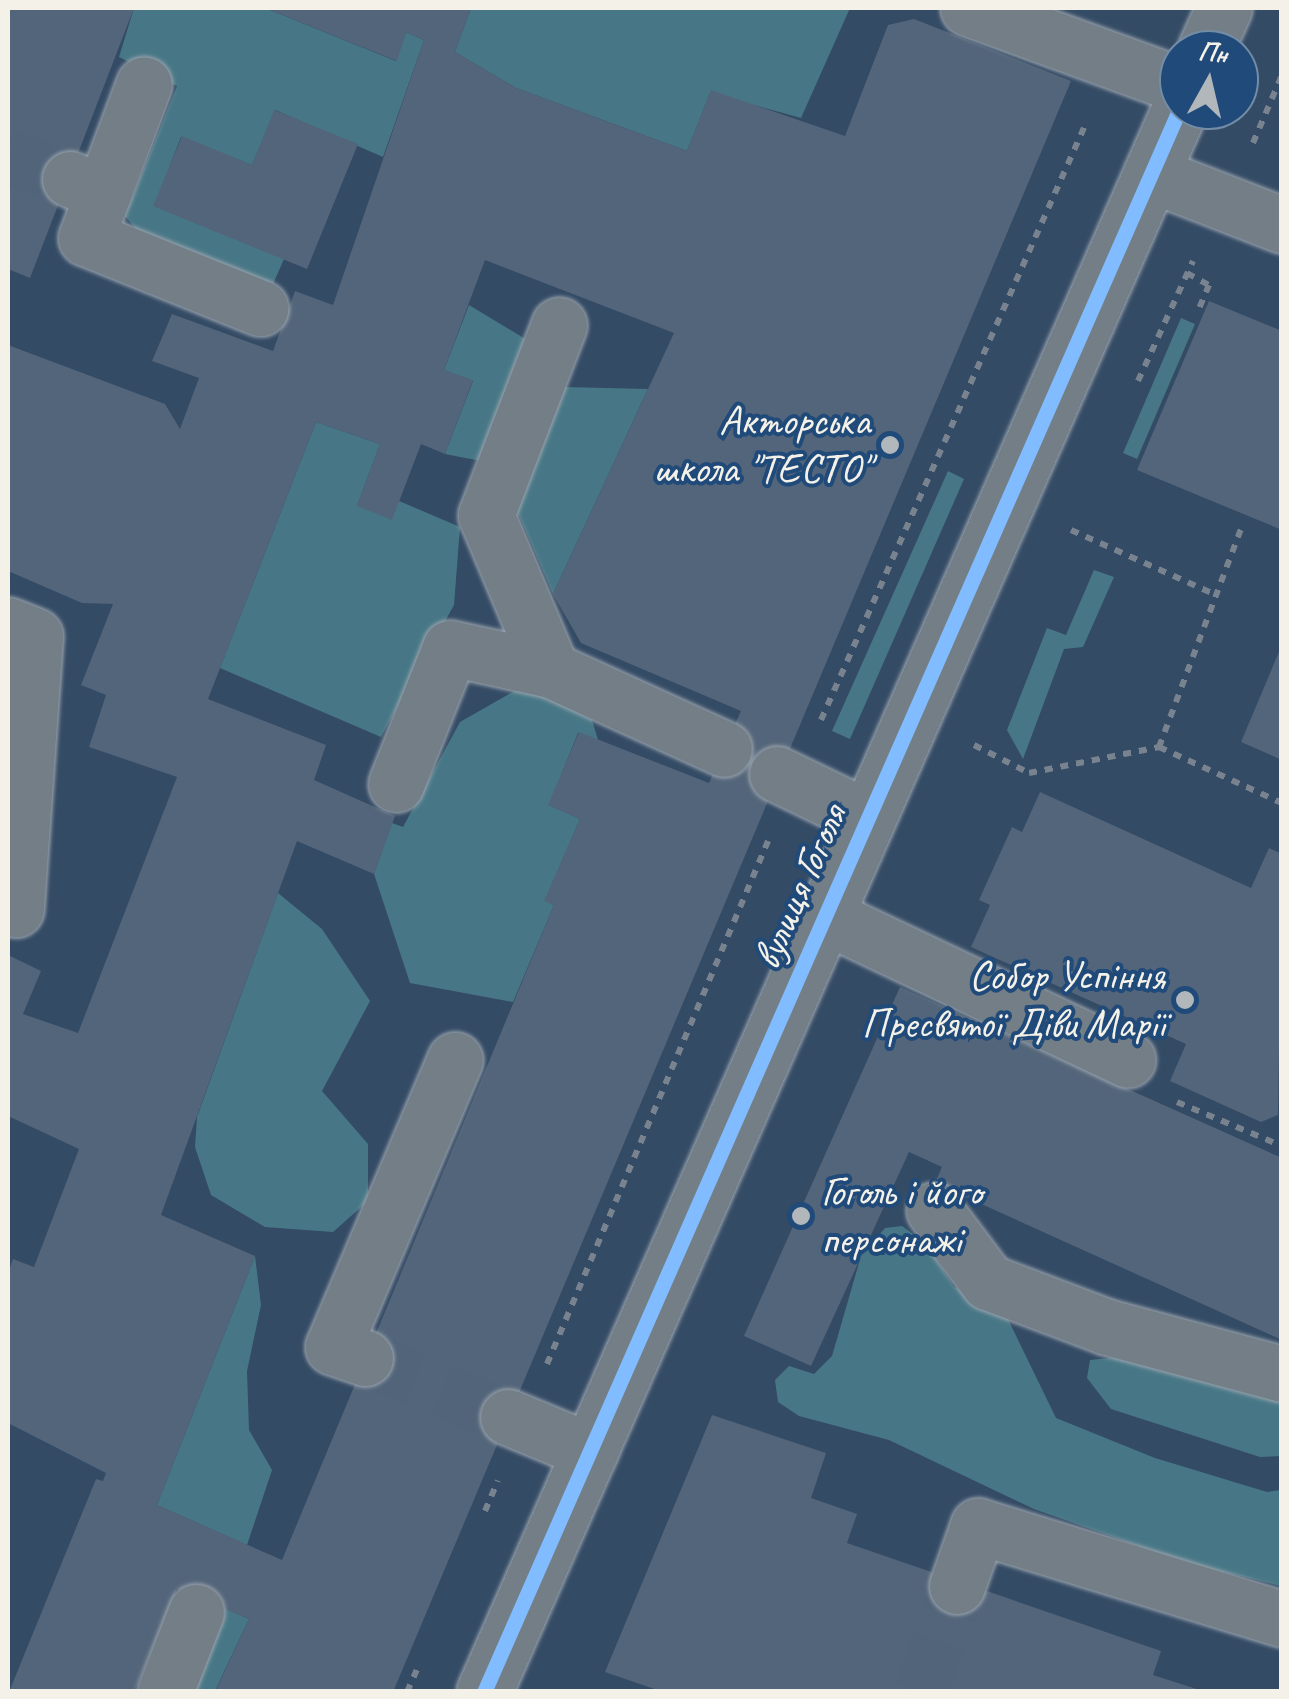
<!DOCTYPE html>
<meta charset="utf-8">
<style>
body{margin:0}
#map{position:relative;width:1289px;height:1699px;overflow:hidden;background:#344b65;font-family:Caveat,sans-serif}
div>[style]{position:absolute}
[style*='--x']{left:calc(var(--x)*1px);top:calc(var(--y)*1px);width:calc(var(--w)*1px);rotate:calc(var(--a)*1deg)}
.green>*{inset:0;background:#477786}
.building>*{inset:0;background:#53657a}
.minor-tunnel>*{height:55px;margin-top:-27.5px;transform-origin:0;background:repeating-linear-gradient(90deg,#516479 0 55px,transparent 0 83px)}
.path>*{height:6px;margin-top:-3px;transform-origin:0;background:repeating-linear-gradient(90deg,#78838f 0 8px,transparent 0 16px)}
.roads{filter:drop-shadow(0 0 2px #9ba5af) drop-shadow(0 0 2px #9ba5af)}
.minor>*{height:55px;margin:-27.5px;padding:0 27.5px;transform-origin:27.5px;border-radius:27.5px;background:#737e87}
.cycleway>*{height:15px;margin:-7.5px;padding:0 7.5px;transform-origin:7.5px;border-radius:7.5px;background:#80bcff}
.dots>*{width:28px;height:28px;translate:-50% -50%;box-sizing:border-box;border:5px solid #1f4a7a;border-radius:50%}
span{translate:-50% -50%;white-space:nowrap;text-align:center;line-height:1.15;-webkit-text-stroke:8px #1f4a7a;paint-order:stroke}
.poi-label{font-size:42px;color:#f4f1e8}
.right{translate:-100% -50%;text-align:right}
.left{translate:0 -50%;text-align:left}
.street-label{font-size:42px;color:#f4f1e8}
.frame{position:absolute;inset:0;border:10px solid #f4f1e8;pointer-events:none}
.north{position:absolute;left:1159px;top:30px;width:100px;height:100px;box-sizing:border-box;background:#1f4a7a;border:2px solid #748da6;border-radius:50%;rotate:8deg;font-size:28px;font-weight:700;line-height:40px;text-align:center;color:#f4f1e8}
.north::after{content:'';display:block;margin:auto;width:35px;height:45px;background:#b1b7ba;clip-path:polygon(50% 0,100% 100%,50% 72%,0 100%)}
</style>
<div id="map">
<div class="green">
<i style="clip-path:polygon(134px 8px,265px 8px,396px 61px,406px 32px,424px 40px,383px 157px,275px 110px,252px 165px,181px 137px,154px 206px,284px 259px,273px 284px,141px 235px,125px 216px,177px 86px,119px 57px)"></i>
<i style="clip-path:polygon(471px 8px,850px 8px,801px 118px,710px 93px,687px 151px,516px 88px,455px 52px)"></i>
<i style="clip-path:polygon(469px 305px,532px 343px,486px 462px,445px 454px,473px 381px,444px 370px)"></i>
<i style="clip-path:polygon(1181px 318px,1195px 324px,1137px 459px,1123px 453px)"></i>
<i style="clip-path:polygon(564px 387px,648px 389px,553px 594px,517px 511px)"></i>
<i style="clip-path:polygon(316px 422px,380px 444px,357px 506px,399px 501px,460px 527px,454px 605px,381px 737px,220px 668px)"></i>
<i style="clip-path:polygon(948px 471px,964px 479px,850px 739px,832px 731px)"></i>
<i style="clip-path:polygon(1094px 570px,1114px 577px,1083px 647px,1064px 649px,1023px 759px,1007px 730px,1047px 628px,1066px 635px)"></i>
<i style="clip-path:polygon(525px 685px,592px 720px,598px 740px,578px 733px,549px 805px,580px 819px,545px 900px,554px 905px,513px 1002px,410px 983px,374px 874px,392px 823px,403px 827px,460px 722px)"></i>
<i style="clip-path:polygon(278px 893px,322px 929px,370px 1001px,322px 1091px,368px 1144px,368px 1201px,333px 1232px,265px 1227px,211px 1195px,195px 1147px,197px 1117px)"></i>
<i style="clip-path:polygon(902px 1226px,925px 1243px,954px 1287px,1004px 1311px,1056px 1418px,1155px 1458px,1267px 1492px,1281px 1490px,1281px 1586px,1187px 1563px,1034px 1509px,889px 1440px,799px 1416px,778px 1402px,775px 1380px,789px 1366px,814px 1374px,832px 1356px,861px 1256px,885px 1228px)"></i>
<i style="clip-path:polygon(255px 1256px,261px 1305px,247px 1371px,249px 1430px,272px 1470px,247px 1545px,157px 1505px)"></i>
<i style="clip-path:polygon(1118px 1357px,1281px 1398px,1281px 1456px,1260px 1457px,1111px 1409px,1087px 1378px,1090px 1360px)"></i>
<i style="clip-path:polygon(217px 1605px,249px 1619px,215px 1691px,173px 1692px)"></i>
</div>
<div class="building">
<i style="clip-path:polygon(8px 8px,134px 8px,30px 278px,8px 269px)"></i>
<i style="clip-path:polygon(evenodd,265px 8px,471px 8px,455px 52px,516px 88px,687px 151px,711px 90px,845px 136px,888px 25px,914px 19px,1071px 81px,393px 1692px,215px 1692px,249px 1619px,177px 1589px,134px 1692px,9px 1692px,96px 1479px,103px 1481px,106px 1473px,8px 1423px,8px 1273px,13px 1259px,34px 1267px,79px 1149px,8px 1116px,8px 955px,41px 971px,23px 1014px,78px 1033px,177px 777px,89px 747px,106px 695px,81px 685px,113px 604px,82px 603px,8px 571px,8px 345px,165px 404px,180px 429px,199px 378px,152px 361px,172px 314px,273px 351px,295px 291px,333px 305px,424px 40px,406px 32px,397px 61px,265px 8px,485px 260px,674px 333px,553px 594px,581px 643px,741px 711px,709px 783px,579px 732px,548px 805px,580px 819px,544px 901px,554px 905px,282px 1560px,157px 1505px,255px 1256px,161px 1215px,297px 841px,374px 874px,395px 816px,314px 780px,326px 745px,208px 699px,316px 422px,380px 444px,357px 506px,392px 520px,421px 444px,445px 454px,473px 380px,444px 370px,485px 260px)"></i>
<i style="clip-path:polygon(274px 110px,358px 144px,307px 269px,153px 206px,182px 136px,252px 165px)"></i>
<i style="clip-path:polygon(1209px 301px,1282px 331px,1282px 530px,1137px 470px)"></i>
<i style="clip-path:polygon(1281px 647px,1282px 647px,1282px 760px,1241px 742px)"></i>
<i style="clip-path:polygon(1040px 792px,1251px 888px,1269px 848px,1282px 854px,1278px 1115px,1261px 1122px,1170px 1081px,1186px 1044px,971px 947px,990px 905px,979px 900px,1012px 827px,1022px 832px)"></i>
<i style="clip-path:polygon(900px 987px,1282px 1158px,1282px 1340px,935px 1183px,942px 1167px,909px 1152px,811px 1366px,744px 1336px)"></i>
<i style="clip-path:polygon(712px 1415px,826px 1453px,811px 1498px,857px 1514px,847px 1543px,1161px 1651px,1153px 1675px,1206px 1692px,663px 1692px,605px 1672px)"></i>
</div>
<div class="minor-tunnel">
<i style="--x:8;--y:156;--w:66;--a:20.4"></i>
<i style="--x:365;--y:1358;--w:155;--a:22.4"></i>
<i style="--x:921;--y:1692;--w:112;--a:-71.2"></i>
</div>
<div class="path">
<i style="--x:1253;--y:143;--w:74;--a:-66.9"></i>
<i style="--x:1187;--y:273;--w:25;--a:29"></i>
<i style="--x:1209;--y:285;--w:30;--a:113"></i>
<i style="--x:1138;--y:381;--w:132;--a:-65.4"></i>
<i style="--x:1071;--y:530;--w:159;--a:24.1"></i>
<i style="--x:821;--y:720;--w:653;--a:-66.06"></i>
<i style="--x:974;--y:745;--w:62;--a:27"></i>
<i style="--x:1029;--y:773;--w:133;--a:-11.3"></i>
<i style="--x:1159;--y:747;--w:135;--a:24.5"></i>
<i style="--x:1159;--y:747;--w:239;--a:-69.4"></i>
<i style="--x:1177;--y:1102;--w:114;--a:22.7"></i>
<i style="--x:547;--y:1364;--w:568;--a:-67.09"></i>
<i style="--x:485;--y:1511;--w:33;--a:-67"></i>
<i style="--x:407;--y:1692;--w:30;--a:-66"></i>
</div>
<div class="roads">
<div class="minor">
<i style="--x:968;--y:8;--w:225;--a:20"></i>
<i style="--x:1205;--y:50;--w:46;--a:-65.7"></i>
<i style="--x:1151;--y:174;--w:141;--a:21.3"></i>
<i style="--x:70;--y:179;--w:36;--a:23"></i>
<i style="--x:103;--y:193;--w:116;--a:-69.4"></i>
<i style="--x:103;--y:193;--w:48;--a:110.7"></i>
<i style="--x:86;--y:238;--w:188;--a:21.9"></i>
<i style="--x:559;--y:325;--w:204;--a:111"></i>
<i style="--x:486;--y:515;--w:168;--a:67.2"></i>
<i style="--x:551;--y:670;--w:190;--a:24.5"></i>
<i style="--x:8;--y:625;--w:29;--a:22"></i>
<i style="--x:35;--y:636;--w:274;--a:94"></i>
<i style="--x:777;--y:774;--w:101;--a:25.8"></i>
<i style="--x:396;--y:784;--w:146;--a:-68.3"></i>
<i style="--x:450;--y:648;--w:103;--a:12.3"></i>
<i style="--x:825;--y:916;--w:335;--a:25.4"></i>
<i style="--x:934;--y:1210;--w:90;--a:53.1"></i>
<i style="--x:988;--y:1282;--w:127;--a:20.7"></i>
<i style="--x:1107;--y:1327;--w:181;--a:15"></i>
<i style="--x:365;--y:1358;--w:34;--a:-161"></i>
<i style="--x:333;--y:1347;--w:312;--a:-67"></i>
<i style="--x:508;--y:1417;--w:89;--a:22.5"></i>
<i style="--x:957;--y:1586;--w:64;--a:-70.7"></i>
<i style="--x:978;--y:1526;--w:318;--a:17"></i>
<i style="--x:165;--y:1692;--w:86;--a:-68.8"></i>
<i style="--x:484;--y:1692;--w:1728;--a:-66.28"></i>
</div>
</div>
<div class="cycleway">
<i style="--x:484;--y:1692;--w:1728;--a:-66.28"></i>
</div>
<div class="dots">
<i style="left:890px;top:445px;background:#b1b7ba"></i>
<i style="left:1185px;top:1000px;background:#b1b7ba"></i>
<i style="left:801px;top:1216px;background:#b1b7ba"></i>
</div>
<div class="poi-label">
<span class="right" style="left:870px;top:445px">Акторська<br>школа "ТЕСТО"</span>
<span class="right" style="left:1165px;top:1000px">Собор Успіння<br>Пресвятої Діви Марії</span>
<span class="left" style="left:821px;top:1216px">Гоголь і його<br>персонажі</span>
</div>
<div class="street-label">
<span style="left:800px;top:887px;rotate:-66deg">вулиця Гоголя</span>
</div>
<div class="frame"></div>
<div class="north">Пн</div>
</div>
